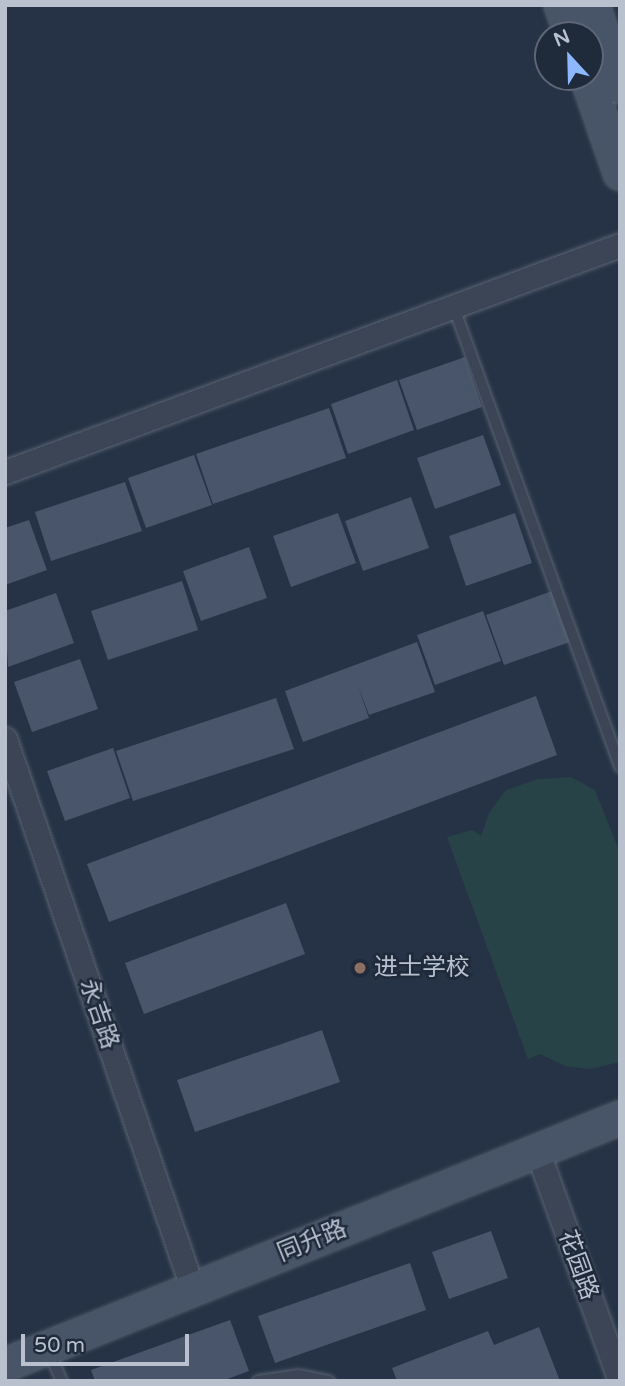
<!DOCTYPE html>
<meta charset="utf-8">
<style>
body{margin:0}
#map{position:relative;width:625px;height:1386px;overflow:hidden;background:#263346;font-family:"Varela Round","Noto Sans SC",sans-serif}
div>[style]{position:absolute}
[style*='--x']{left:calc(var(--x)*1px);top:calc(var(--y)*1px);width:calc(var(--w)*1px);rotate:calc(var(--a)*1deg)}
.green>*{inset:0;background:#284347}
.building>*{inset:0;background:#48556a}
.roads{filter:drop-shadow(0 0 2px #596372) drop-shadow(0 0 2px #596372)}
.lane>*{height:10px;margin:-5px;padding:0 5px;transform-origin:5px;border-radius:5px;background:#3b4555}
.street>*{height:23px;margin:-11.5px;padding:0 11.5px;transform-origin:11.5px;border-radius:11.5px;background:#3b4555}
.secondary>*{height:32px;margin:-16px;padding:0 16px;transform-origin:16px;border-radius:16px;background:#485468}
.dots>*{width:19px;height:19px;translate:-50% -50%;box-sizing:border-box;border:4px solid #1f2a3b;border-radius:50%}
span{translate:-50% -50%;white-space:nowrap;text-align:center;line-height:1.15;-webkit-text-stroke:5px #1f2a3b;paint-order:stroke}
.poi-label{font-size:24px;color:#b9c1ce}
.left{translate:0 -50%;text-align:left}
.street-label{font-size:24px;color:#b9c1ce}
.frame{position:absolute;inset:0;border:7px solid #b9c1ce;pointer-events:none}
.north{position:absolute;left:534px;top:21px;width:70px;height:70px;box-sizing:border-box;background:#1f2a3b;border:2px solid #5d6676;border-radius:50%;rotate:338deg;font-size:19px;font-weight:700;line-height:28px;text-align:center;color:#b9c1ce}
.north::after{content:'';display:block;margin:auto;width:24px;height:32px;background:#8db8fe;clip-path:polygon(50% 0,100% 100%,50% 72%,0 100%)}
.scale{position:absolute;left:21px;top:1334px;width:168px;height:32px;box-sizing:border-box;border:4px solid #b9c1ce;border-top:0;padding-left:9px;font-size:21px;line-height:24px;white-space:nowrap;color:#b9c1ce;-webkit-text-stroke:5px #1f2a3b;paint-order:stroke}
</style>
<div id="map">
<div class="green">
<i style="clip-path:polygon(571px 777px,595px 790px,620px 853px,620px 1062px,590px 1069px,565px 1066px,540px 1054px,528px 1059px,447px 837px,472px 830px,481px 836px,489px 813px,506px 790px,538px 779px)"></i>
</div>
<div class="building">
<i style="clip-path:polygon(465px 357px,482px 407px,417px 430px,399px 380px)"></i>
<i style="clip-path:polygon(397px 380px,414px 430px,348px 454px,331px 404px)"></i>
<i style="clip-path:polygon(329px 408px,346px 458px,213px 504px,196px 454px)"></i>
<i style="clip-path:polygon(483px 435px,501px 485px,435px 509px,417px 458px)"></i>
<i style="clip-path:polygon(194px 455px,212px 505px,146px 528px,128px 478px)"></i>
<i style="clip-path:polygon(125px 482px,142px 531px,51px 561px,35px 512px)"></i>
<i style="clip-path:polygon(411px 497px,429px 548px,363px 571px,345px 521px)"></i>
<i style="clip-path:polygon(338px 513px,356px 563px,291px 587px,273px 536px)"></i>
<i style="clip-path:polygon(515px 513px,532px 563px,466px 586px,449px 536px)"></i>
<i style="clip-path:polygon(29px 520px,47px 570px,5px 585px,5px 528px)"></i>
<i style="clip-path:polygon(249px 547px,267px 598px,201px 621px,183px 571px)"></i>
<i style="clip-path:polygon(182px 581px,198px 630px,108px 660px,91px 611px)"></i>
<i style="clip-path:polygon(552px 591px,570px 642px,504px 665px,486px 615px)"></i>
<i style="clip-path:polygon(56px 593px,74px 643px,8px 667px,5px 611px)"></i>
<i style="clip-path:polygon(483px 611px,501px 661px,435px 685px,417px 635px)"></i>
<i style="clip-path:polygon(417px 642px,435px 692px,369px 715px,358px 686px,369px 718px,303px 742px,285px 691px)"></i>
<i style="clip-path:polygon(80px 659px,98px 709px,32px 732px,14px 682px)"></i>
<i style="clip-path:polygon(536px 696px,557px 755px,109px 922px,87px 864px)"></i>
<i style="clip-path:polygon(276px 698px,294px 749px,133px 801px,116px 751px)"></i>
<i style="clip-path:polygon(113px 748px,130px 798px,65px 821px,47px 771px)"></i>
<i style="clip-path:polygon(286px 903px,305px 954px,144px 1014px,125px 963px)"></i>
<i style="clip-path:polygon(322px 1030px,340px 1082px,195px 1132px,177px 1080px)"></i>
<i style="clip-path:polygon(491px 1231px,508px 1278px,449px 1299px,432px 1252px)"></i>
<i style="clip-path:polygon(410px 1263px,426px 1310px,275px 1363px,258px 1316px)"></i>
<i style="clip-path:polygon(230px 1320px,249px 1371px,222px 1381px,95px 1381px,91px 1370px)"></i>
<i style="clip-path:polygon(539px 1327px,560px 1381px,397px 1381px,392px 1368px,488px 1331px,494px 1345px)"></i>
</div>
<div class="roads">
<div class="lane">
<i style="--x:453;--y:305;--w:491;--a:70.1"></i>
<i style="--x:49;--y:1351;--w:33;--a:67"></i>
<i style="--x:258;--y:1381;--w:40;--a:-8.5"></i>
<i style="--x:298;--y:1375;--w:32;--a:11"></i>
</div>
<div class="street">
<i style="--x:5;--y:472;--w:656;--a:-20.26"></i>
<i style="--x:5;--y:739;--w:582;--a:71.16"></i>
<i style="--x:537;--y:1150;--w:245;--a:70.2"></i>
</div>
<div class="secondary">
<i style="--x:561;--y:5;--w:32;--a:70"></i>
<i style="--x:593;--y:5;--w:86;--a:71.8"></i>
<i style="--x:587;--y:77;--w:102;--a:71"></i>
<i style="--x:5;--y:1365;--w:663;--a:-21.88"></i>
</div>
</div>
<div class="dots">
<i style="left:360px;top:968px;background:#8d6e63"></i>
</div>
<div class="poi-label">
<span class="left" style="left:374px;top:968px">进士学校</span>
</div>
<div class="street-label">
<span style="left:99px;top:1014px;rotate:71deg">永吉路</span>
<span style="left:312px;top:1241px;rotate:-22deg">同升路</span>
<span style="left:578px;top:1265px;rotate:70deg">花园路</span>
</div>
<div class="frame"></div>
<div class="north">N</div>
<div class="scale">50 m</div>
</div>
